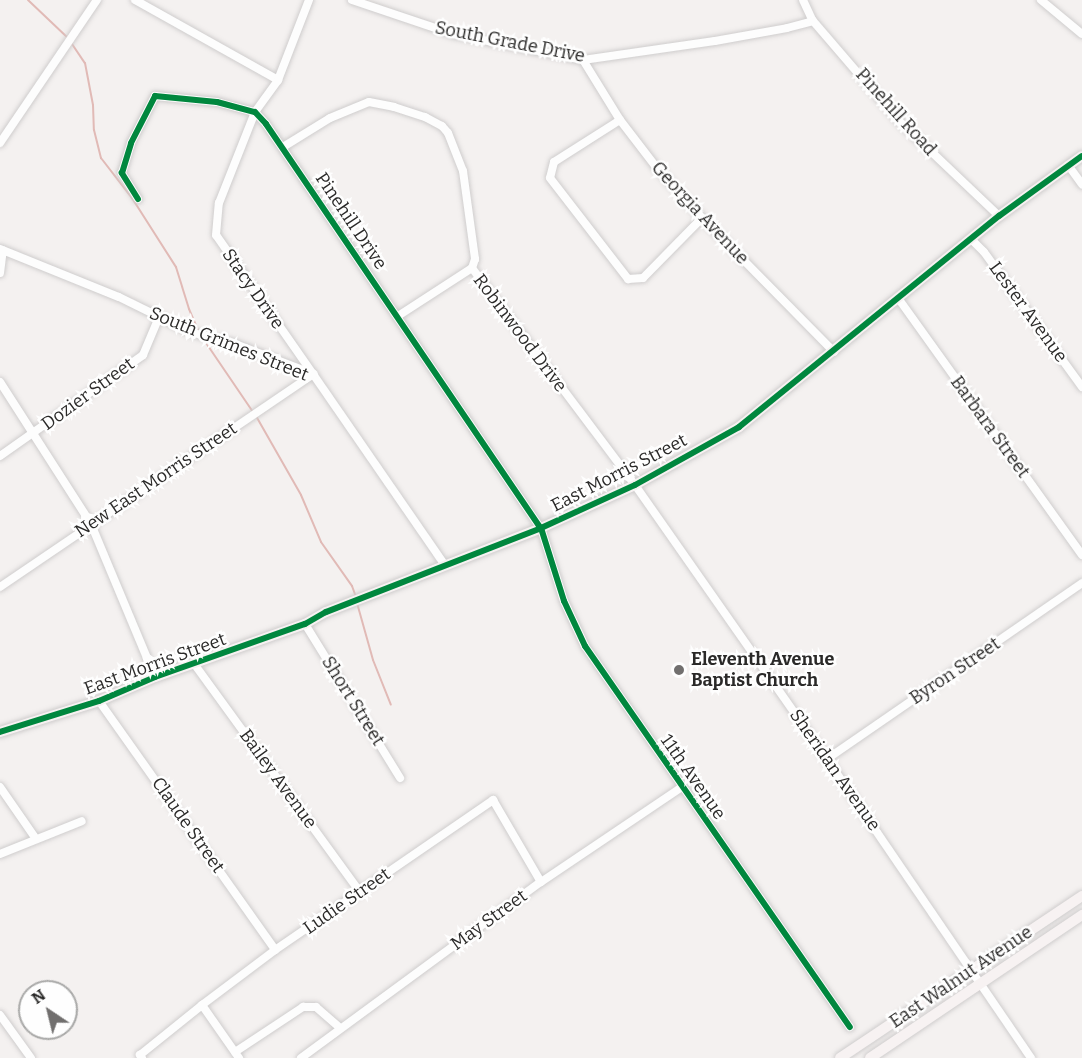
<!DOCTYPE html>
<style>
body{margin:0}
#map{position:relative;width:1082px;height:1058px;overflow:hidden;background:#f4f1f0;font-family:Bitter,serif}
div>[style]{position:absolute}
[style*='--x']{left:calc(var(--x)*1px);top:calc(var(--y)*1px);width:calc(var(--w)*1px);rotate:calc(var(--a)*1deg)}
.stream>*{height:2px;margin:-1px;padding:0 1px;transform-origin:1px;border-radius:1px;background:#e1bab6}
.roads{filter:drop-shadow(0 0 2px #cfcdcd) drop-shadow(0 0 2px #cfcdcd)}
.minor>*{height:8px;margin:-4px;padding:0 4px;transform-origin:4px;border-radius:4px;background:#fdfdfd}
.major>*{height:10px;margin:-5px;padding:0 5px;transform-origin:5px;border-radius:5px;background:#f7f2f2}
.cycleway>*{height:6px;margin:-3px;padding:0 3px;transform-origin:3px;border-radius:3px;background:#00873e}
.dots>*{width:16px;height:16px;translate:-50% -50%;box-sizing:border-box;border:3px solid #fefefe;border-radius:50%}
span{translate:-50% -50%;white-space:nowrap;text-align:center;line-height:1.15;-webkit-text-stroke:5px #fefefe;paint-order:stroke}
.street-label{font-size:18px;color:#2a2928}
.poi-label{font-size:18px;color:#2a2928;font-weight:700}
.left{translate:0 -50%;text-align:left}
.north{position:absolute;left:18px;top:980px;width:60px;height:60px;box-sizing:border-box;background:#fefefe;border:2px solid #a9a9a8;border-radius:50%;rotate:325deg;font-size:16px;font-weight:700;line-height:24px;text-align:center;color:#2a2928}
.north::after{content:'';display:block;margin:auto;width:21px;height:27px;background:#716f6e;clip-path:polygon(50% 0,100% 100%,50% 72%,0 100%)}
</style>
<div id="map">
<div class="stream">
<i style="--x:28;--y:0;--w:57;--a:43.6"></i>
<i style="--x:72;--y:44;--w:23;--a:56"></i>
<i style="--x:85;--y:63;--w:43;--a:79.2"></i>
<i style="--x:93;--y:105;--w:25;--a:88"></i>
<i style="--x:94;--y:130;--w:29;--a:76"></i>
<i style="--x:101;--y:158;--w:51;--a:52.2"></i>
<i style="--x:132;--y:198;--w:82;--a:57.5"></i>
<i style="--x:176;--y:267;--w:44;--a:72.8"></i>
<i style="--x:189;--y:309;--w:25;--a:67"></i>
<i style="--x:202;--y:337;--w:91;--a:55.8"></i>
<i style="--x:256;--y:416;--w:91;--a:60.3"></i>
<i style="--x:301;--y:495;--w:51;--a:66.9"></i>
<i style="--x:321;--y:542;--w:54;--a:54.8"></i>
<i style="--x:352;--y:586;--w:12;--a:70"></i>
<i style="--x:357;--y:603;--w:59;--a:74.3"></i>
<i style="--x:373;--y:660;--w:48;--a:68.2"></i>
</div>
<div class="roads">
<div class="minor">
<i style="--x:135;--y:0;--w:164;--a:29.2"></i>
<i style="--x:352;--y:0;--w:107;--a:18.6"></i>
<i style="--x:453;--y:34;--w:133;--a:11.3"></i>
<i style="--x:583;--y:60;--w:133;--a:-8.2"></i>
<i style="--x:715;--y:41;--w:73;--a:-10.2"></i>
<i style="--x:787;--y:28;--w:27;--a:-15"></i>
<i style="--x:803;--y:0;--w:23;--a:65"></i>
<i style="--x:813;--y:21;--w:133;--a:49.3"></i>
<i style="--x:900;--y:122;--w:137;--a:43.5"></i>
<i style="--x:1041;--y:0;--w:53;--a:39.7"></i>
<i style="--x:583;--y:60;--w:70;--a:58.3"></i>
<i style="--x:620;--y:120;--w:59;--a:52.5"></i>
<i style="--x:656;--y:167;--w:69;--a:48"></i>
<i style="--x:702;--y:218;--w:188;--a:45.4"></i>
<i style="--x:620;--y:120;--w:78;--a:147.5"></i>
<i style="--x:554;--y:162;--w:16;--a:104"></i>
<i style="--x:550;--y:178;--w:128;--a:52.3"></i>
<i style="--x:628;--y:279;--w:15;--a:-4"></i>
<i style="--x:643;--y:278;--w:84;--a:-45.5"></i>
<i style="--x:0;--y:143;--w:173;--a:-55.9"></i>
<i style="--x:283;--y:147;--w:55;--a:-31.7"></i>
<i style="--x:330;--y:118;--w:42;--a:-22.3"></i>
<i style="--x:369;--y:102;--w:25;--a:11"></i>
<i style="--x:394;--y:107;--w:33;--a:18"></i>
<i style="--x:425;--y:117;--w:19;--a:28"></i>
<i style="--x:442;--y:126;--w:9;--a:49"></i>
<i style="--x:448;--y:133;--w:41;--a:68.5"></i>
<i style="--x:463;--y:171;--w:89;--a:82.2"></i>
<i style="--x:475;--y:259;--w:9;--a:108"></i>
<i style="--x:472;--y:268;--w:271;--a:53.1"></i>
<i style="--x:635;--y:485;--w:335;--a:55"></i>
<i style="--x:827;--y:759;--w:362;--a:55.7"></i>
<i style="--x:1068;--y:165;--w:24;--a:54"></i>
<i style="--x:138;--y:199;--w:31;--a:-122"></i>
<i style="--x:122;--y:173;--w:31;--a:-73"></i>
<i style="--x:131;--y:143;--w:53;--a:-62.9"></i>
<i style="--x:155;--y:96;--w:62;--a:5.5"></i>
<i style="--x:217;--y:102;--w:39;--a:15"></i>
<i style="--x:255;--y:112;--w:16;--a:47"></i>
<i style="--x:266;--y:124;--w:489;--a:55.8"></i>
<i style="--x:541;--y:528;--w:77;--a:72.5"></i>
<i style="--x:564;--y:601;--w:50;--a:65"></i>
<i style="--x:585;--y:646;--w:464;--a:55.2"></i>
<i style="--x:971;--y:239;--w:18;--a:45"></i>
<i style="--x:984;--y:252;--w:167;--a:54"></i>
<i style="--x:0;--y:249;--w:128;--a:22"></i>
<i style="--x:119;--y:297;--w:79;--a:26.2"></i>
<i style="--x:190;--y:332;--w:47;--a:14.9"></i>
<i style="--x:235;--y:344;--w:84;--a:21"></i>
<i style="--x:313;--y:374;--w:232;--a:55.4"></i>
<i style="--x:0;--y:273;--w:23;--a:-83"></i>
<i style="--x:898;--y:298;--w:316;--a:54.4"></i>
<i style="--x:398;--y:316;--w:88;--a:-33"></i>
<i style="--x:0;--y:382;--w:169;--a:57.3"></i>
<i style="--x:91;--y:524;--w:166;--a:67.3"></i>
<i style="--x:0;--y:456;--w:175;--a:-35.2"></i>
<i style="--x:143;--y:355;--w:41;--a:-67.2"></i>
<i style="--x:0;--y:587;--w:379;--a:-34.2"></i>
<i style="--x:313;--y:374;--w:169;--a:-124.9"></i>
<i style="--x:216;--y:235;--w:32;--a:-85"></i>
<i style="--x:219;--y:203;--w:98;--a:-68.4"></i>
<i style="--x:255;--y:112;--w:39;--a:-54"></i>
<i style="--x:278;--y:80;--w:86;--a:-68.8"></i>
<i style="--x:305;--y:624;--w:181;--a:58.3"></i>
<i style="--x:195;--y:665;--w:281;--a:54"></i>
<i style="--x:99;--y:701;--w:305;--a:54.7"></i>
<i style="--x:827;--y:759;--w:310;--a:-34.6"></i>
<i style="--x:0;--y:787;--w:63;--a:55.3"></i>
<i style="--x:0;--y:854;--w:88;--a:-21.9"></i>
<i style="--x:202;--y:1005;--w:65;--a:55.1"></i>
<i style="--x:0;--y:1015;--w:53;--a:54.2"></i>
<i style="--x:235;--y:1052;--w:82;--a:-33.5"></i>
<i style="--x:303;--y:1007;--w:13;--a:0"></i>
<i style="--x:316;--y:1007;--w:32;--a:41"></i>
<i style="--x:142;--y:1058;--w:4;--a:-124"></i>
<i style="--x:140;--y:1055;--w:80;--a:-38.9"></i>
<i style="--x:202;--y:1005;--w:91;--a:-37"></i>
<i style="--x:275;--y:950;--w:265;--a:-34.5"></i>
<i style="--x:493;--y:800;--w:95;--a:59.7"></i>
<i style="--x:301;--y:1058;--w:298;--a:-36.3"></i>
<i style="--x:541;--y:882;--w:170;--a:-34"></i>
</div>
<div class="major">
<i style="--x:0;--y:732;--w:104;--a:-17.4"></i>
<i style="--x:99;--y:701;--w:61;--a:-23.2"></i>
<i style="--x:155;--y:677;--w:159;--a:-19.5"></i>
<i style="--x:305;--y:624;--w:24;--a:-30"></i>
<i style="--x:326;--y:612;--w:231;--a:-21.3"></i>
<i style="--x:541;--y:528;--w:103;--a:-24.6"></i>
<i style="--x:635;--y:485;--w:119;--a:-29.1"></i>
<i style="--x:739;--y:427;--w:335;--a:-39.1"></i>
<i style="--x:999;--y:216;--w:102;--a:-35.9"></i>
<i style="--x:840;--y:1058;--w:291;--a:-33.8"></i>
<i style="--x:870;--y:1058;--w:256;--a:-34"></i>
</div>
</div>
<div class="cycleway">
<i style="--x:138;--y:199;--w:31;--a:-122"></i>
<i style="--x:122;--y:173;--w:31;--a:-73"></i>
<i style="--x:131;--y:143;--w:53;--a:-62.9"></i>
<i style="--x:155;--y:96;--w:62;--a:5.5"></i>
<i style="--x:217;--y:102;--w:39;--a:15"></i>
<i style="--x:255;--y:112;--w:16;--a:47"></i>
<i style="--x:266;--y:124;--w:489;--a:55.8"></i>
<i style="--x:541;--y:528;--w:77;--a:72.5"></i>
<i style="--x:564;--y:601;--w:50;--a:65"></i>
<i style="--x:585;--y:646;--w:464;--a:55.2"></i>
<i style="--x:0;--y:732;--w:104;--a:-17.4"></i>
<i style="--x:99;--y:701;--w:61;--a:-23.2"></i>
<i style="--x:155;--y:677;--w:159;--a:-19.5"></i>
<i style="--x:305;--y:624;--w:24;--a:-30"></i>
<i style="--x:326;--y:612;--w:231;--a:-21.3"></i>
<i style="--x:541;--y:528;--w:103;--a:-24.6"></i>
<i style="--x:635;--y:485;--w:119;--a:-29.1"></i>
<i style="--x:739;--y:427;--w:335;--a:-39.1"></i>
<i style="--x:999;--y:216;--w:102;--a:-35.9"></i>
</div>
<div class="dots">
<i style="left:679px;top:670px;background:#716f6e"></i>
</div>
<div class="street-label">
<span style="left:510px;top:42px;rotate:11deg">South Grade Drive</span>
<span style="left:896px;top:112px;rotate:48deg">Pinehill Road</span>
<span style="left:700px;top:213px;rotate:47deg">Georgia Avenue</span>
<span style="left:351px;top:221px;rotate:56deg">Pinehill Drive</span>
<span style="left:253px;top:289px;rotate:55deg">Stacy Drive</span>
<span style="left:1028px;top:312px;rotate:54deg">Lester Avenue</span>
<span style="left:520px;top:333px;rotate:53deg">Robinwood Drive</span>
<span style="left:229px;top:344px;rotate:22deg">South Grimes Street</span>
<span style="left:88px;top:394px;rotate:-36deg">Dozier Street</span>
<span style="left:990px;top:427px;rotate:54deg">Barbara Street</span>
<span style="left:619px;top:473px;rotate:-27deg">East Morris Street</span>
<span style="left:156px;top:480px;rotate:-34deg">New East Morris Street</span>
<span style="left:155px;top:664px;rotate:-20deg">East Morris Street</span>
<span style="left:955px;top:671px;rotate:-34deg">Byron Street</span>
<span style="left:353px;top:701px;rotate:58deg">Short Street</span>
<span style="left:835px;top:770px;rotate:55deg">Sheridan Avenue</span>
<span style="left:693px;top:777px;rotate:55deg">11th Avenue</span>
<span style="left:278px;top:779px;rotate:54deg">Bailey Avenue</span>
<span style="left:188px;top:825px;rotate:55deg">Claude Street</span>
<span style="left:347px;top:901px;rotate:-35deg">Ludie Street</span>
<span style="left:489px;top:920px;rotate:-36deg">May Street</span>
<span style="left:961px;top:977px;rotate:-34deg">East Walnut Avenue</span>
</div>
<div class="poi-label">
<span class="left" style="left:691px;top:670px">Eleventh Avenue<br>Baptist Church</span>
</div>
<div class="north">N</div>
</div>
